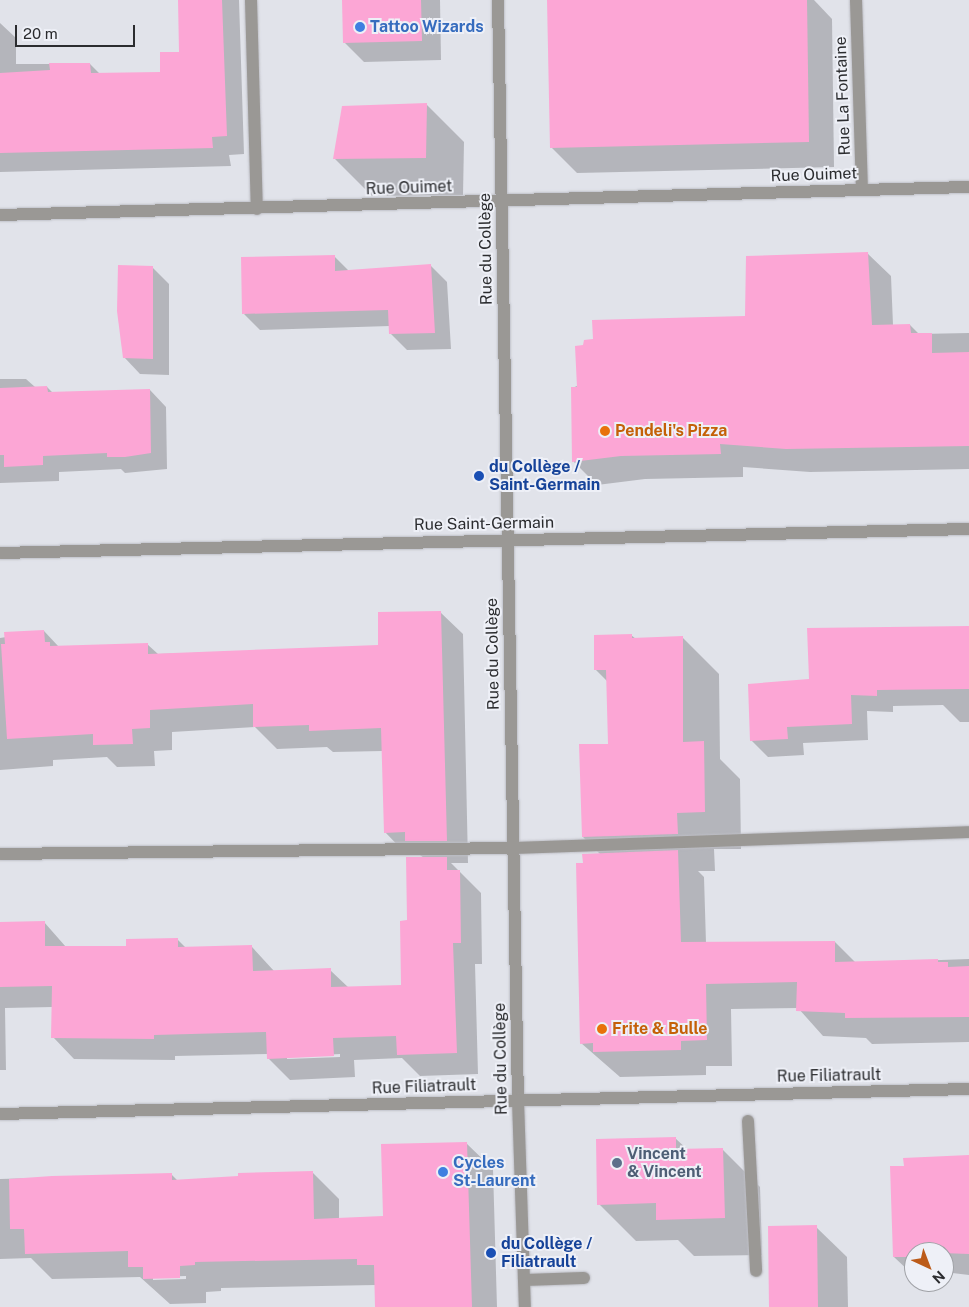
<!DOCTYPE html>
<meta charset="utf-8">
<style>
body{margin:0}
#map{position:relative;width:969px;height:1307px;overflow:hidden;background:#e1e3ea;font-family:"Public Sans",sans-serif}
div>[style]{position:absolute}
[style*='--x']{left:calc(var(--x)*1px);top:calc(var(--y)*1px);width:calc(var(--w)*1px);rotate:calc(var(--a)*1deg)}
.shadow>*{inset:0;background:#0003}
.building>*{inset:0;background:#fca6d5}
.roads{filter:drop-shadow(0 0 1px #bdbec5) drop-shadow(0 0 1px #bdbec5)}
.lane>*{height:12px;margin:-6px;padding:0 6px;transform-origin:6px;border-radius:6px;background:#9a9895}
.street>*{height:12px;margin:-6px;padding:0 6px;transform-origin:6px;border-radius:6px;background:#9a9895}
.dots>*{width:14px;height:14px;translate:-50% -50%;box-sizing:border-box;border:2px solid #eef0f7;border-radius:50%}
span{translate:-50% -50%;white-space:nowrap;text-align:center;line-height:1.15;-webkit-text-stroke:4px #eef0f7;paint-order:stroke}
.shop-label{font-size:16px;color:#366cbe;font-weight:700}
.left{translate:0 -50%;text-align:left}
.street-label{font-size:16px;color:#2b2c2f}
.food-label{font-size:16px;color:#c56008;font-weight:700}
.transit-label{font-size:16px;color:#164399;font-weight:700}
.service-label{font-size:16px;color:#4e5e75;font-weight:700}
.north{position:absolute;left:904px;top:1242px;width:50px;height:50px;box-sizing:border-box;background:#eef0f7;border:1px solid #a0a2a7;border-radius:50%;rotate:137deg;font-size:14px;font-weight:700;line-height:20px;text-align:center;color:#2b2c2f}
.north::after{content:'';display:block;margin:auto;width:18px;height:22px;background:#bc5b19;clip-path:polygon(50% 0,100% 100%,50% 72%,0 100%)}
.scale{position:absolute;left:15px;top:25px;width:120px;height:22px;box-sizing:border-box;border:2px solid #2b2c2f;border-top:0;padding-left:6px;font-size:15px;line-height:18px;white-space:nowrap;color:#2b2c2f;-webkit-text-stroke:4px #eef0f7;paint-order:stroke}
</style>
<div id="map">
<div class="shadow">
<i style="clip-path:polygon(179px 0,239px 0,244px 154px,229px 155px,231px 166px,0 172px,0 23px,16px 38px,16px 64px,90px 64px,100px 74px,161px 74px,180px 53px)"></i>
<i style="clip-path:polygon(344px 0,440px 0,441px 60px,364px 62px,344px 42px)"></i>
<i style="clip-path:polygon(548px 0,814px 0,832px 19px,834px 167px,577px 173px,551px 147px)"></i>
<i style="clip-path:polygon(426px 104px,464px 142px,463px 195px,372px 196px,335px 159px,343px 108px)"></i>
<i style="clip-path:polygon(867px 253px,891px 276px,893px 325px,910px 325px,919px 334px,969px 333px,969px 469px,810px 472px,743px 467px,743px 477px,645px 479px,597px 485px,574px 462px,572px 388px,747px 318px)"></i>
<i style="clip-path:polygon(334px 256px,349px 271px,430px 265px,447px 282px,451px 349px,407px 350px,390px 333px,390px 326px,260px 330px,244px 314px)"></i>
<i style="clip-path:polygon(152px 267px,169px 284px,169px 375px,140px 374px,124px 357px)"></i>
<i style="clip-path:polygon(0 379px,26px 379px,35px 387px,47px 387px,53px 393px,150px 390px,166px 407px,167px 469px,125px 473px,121px 469px,59px 472px,59px 481px,0 483px)"></i>
<i style="clip-path:polygon(evenodd,440px 612px,463px 634px,468px 863px,451px 863px,481px 893px,482px 964px,475px 964px,478px 1074px,420px 1076px,402px 1058px,354px 1060px,355px 1077px,290px 1080px,268px 1058px,268px 1054px,175px 1056px,175px 1060px,74px 1059px,53px 1037px,53px 1007px,5px 1008px,6px 1070px,0 1070px,0 923px,44px 922px,66px 947px,128px 947px,178px 940px,186px 948px,252px 947px,274px 971px,330px 970px,349px 988px,403px 987px,409px 922px,424px 858px,420px 855px,407px 855px,385px 832px,383px 751px,333px 752px,327px 747px,277px 749px,255px 727px,172px 732px,172px 750px,154px 751px,155px 766px,117px 767px,107px 757px,53px 760px,53px 766px,0 770px,0 638px,44px 631px,59px 647px,147px 644px,158px 654px,380px 647px,440px 612px,340px 1054px,340px 1057px,287px 1059px,287px 1057px,340px 1054px)"></i>
<i style="clip-path:polygon(969px 628px,969px 722px,960px 722px,943px 705px,893px 706px,893px 712px,867px 711px,868px 740px,803px 743px,804px 755px,768px 757px,751px 740px,811px 680px)"></i>
<i style="clip-path:polygon(631px 635px,636px 639px,682px 637px,719px 674px,720px 759px,740px 779px,741px 849px,714px 849px,715px 871px,698px 871px,704px 877px,706px 943px,835px 942px,856px 963px,969px 959px,969px 1042px,872px 1044px,866px 1038px,823px 1036px,798px 1008px,731px 1009px,732px 1066px,706px 1066px,706px 1075px,620px 1077px,581px 1043px,584px 865px,600px 854px,583px 837px,609px 745px,607px 681px,595px 669px)"></i>
<i style="clip-path:polygon(675px 1138px,688px 1150px,723px 1150px,760px 1187px,762px 1255px,694px 1256px,678px 1240px,636px 1241px,599px 1204px)"></i>
<i style="clip-path:polygon(evenodd,466px 1143px,493px 1169px,497px 1307px,376px 1307px,376px 1285px,221px 1288px,221px 1291px,206px 1292px,206px 1303px,170px 1304px,140px 1277px,52px 1279px,31px 1258px,0 1259px,0 1179px,171px 1174px,178px 1181px,312px 1172px,339px 1199px,339px 1219px,384px 1218px,466px 1143px,186px 1276px,186px 1279px,153px 1280px,153px 1277px,186px 1276px)"></i>
<i style="clip-path:polygon(969px 1157px,969px 1275px,944px 1272px,944px 1252px,914px 1252px,914px 1273px,911px 1273px,894px 1257px,905px 1168px)"></i>
<i style="clip-path:polygon(816px 1227px,847px 1257px,848px 1307px,771px 1307px)"></i>
</div>
<div class="building">
<i style="clip-path:polygon(178px 0,222px 0,227px 136px,212px 137px,213px 148px,0 153px,0 73px,50px 70px,49px 63px,90px 63px,91px 73px,160px 72px,160px 52px,179px 52px)"></i>
<i style="clip-path:polygon(342px 0,421px 0,422px 41px,343px 43px)"></i>
<i style="clip-path:polygon(547px 0,807px 0,809px 142px,550px 148px)"></i>
<i style="clip-path:polygon(427px 103px,426px 158px,333px 159px,342px 106px)"></i>
<i style="clip-path:polygon(868px 252px,872px 325px,910px 324px,911px 333px,932px 333px,932px 353px,969px 352px,969px 446px,786px 449px,720px 444px,721px 454px,621px 456px,572px 462px,571px 387px,577px 387px,575px 346px,583px 345px,584px 340px,593px 339px,592px 320px,745px 316px,746px 256px)"></i>
<i style="clip-path:polygon(335px 255px,335px 271px,431px 264px,435px 333px,389px 334px,388px 310px,242px 314px,241px 257px)"></i>
<i style="clip-path:polygon(118px 265px,153px 266px,153px 359px,123px 358px,117px 311px)"></i>
<i style="clip-path:polygon(47px 386px,48px 392px,150px 389px,151px 453px,125px 457px,107px 457px,107px 453px,43px 456px,43px 465px,4px 467px,4px 455px,0 455px,0 388px)"></i>
<i style="clip-path:polygon(441px 611px,447px 841px,405px 841px,405px 832px,384px 833px,381px 728px,309px 731px,309px 725px,253px 727px,253px 704px,150px 710px,150px 728px,132px 729px,133px 744px,93px 745px,93px 734px,7px 739px,1px 644px,5px 644px,4px 632px,44px 630px,45px 642px,50px 642px,50px 646px,148px 643px,148px 654px,378px 645px,378px 612px)"></i>
<i style="clip-path:polygon(969px 626px,969px 689px,877px 690px,877px 696px,851px 695px,852px 724px,787px 727px,788px 739px,750px 741px,748px 684px,809px 679px,807px 628px)"></i>
<i style="clip-path:polygon(632px 634px,632px 638px,683px 636px,683px 742px,704px 741px,705px 812px,677px 813px,678px 834px,582px 837px,579px 744px,608px 744px,606px 670px,594px 670px,594px 635px)"></i>
<i style="clip-path:polygon(678px 850px,681px 942px,835px 941px,835px 962px,938px 959px,938px 962px,948px 962px,948px 967px,969px 966px,969px 1017px,845px 1018px,845px 1013px,796px 1011px,797px 982px,706px 984px,707px 1040px,681px 1041px,681px 1050px,593px 1052px,593px 1043px,580px 1044px,576px 863px,583px 863px,582px 854px)"></i>
<i style="clip-path:polygon(406px 857px,447px 857px,447px 870px,460px 870px,461px 943px,453px 943px,457px 1053px,397px 1055px,396px 1036px,333px 1038px,334px 1056px,267px 1059px,266px 1032px,154px 1035px,154px 1039px,51px 1038px,52px 986px,0 987px,0 922px,45px 921px,45px 946px,126px 946px,126px 939px,178px 938px,178px 947px,252px 945px,253px 971px,331px 968px,331px 987px,401px 985px,400px 921px,407px 920px)"></i>
<i style="clip-path:polygon(676px 1137px,676px 1149px,723px 1148px,725px 1218px,656px 1220px,656px 1203px,597px 1205px,596px 1139px)"></i>
<i style="clip-path:polygon(467px 1142px,472px 1307px,375px 1307px,374px 1265px,357px 1265px,357px 1259px,195px 1262px,195px 1265px,180px 1266px,180px 1278px,143px 1279px,143px 1267px,128px 1267px,128px 1251px,25px 1254px,24px 1229px,10px 1229px,9px 1179px,52px 1176px,172px 1173px,172px 1180px,238px 1176px,238px 1173px,313px 1171px,314px 1219px,383px 1216px,381px 1144px)"></i>
<i style="clip-path:polygon(969px 1155px,969px 1254px,914px 1252px,914px 1257px,893px 1257px,890px 1166px,904px 1166px,903px 1158px)"></i>
<i style="clip-path:polygon(817px 1225px,818px 1307px,769px 1307px,768px 1226px)"></i>
</div>
<div class="roads">
<div class="lane">
<i style="--x:251;--y:0;--w:209;--a:88.4"></i>
<i style="--x:0;--y:854;--w:513;--a:-0.67"></i>
<i style="--x:513;--y:848;--w:456;--a:-2"></i>
<i style="--x:748;--y:1121;--w:150;--a:86.9"></i>
<i style="--x:524;--y:1280;--w:60;--a:-1.9"></i>
</div>
<div class="street">
<i style="--x:498;--y:0;--w:1100;--a:88.96"></i>
<i style="--x:518;--y:1100;--w:207;--a:88.1"></i>
<i style="--x:856;--y:0;--w:190;--a:88.2"></i>
<i style="--x:0;--y:215;--w:969;--a:-1.66"></i>
<i style="--x:0;--y:553;--w:969;--a:-1.42"></i>
<i style="--x:0;--y:1114;--w:969;--a:-1.48"></i>
</div>
</div>
<div class="dots">
<i style="left:360px;top:27px;background:#3f7fe0"></i>
<i style="left:605px;top:431px;background:#e8710a"></i>
<i style="left:479px;top:476px;background:#1a4fb4"></i>
<i style="left:602px;top:1029px;background:#e8710a"></i>
<i style="left:617px;top:1163px;background:#5c6f8a"></i>
<i style="left:443px;top:1172px;background:#3f7fe0"></i>
<i style="left:491px;top:1253px;background:#1a4fb4"></i>
</div>
<div class="shop-label">
<span class="left" style="left:370px;top:27px">Tattoo Wizards</span>
<span class="left" style="left:453px;top:1172px">Cycles<br>St-Laurent</span>
</div>
<div class="street-label">
<span style="left:843px;top:96px;rotate:-92deg">Rue La Fontaine</span>
<span style="left:814px;top:175px;rotate:-2deg">Rue Ouimet</span>
<span style="left:409px;top:188px;rotate:-2deg">Rue Ouimet</span>
<span style="left:486px;top:249px;rotate:-91deg">Rue du Collège</span>
<span style="left:484px;top:524px;rotate:-1deg">Rue Saint-Germain</span>
<span style="left:493px;top:654px;rotate:-91deg">Rue du Collège</span>
<span style="left:501px;top:1059px;rotate:-91deg">Rue du Collège</span>
<span style="left:829px;top:1076px;rotate:-1deg">Rue Filiatrault</span>
<span style="left:424px;top:1087px;rotate:-2deg">Rue Filiatrault</span>
</div>
<div class="food-label">
<span class="left" style="left:615px;top:431px">Pendeli's Pizza</span>
<span class="left" style="left:612px;top:1029px">Frite &amp; Bulle</span>
</div>
<div class="transit-label">
<span class="left" style="left:489px;top:476px">du Collège /<br>Saint-Germain</span>
<span class="left" style="left:501px;top:1253px">du Collège /<br>Filiatrault</span>
</div>
<div class="service-label">
<span class="left" style="left:627px;top:1163px">Vincent<br>&amp; Vincent</span>
</div>
<div class="north">N</div>
<div class="scale">20 m</div>
</div>
